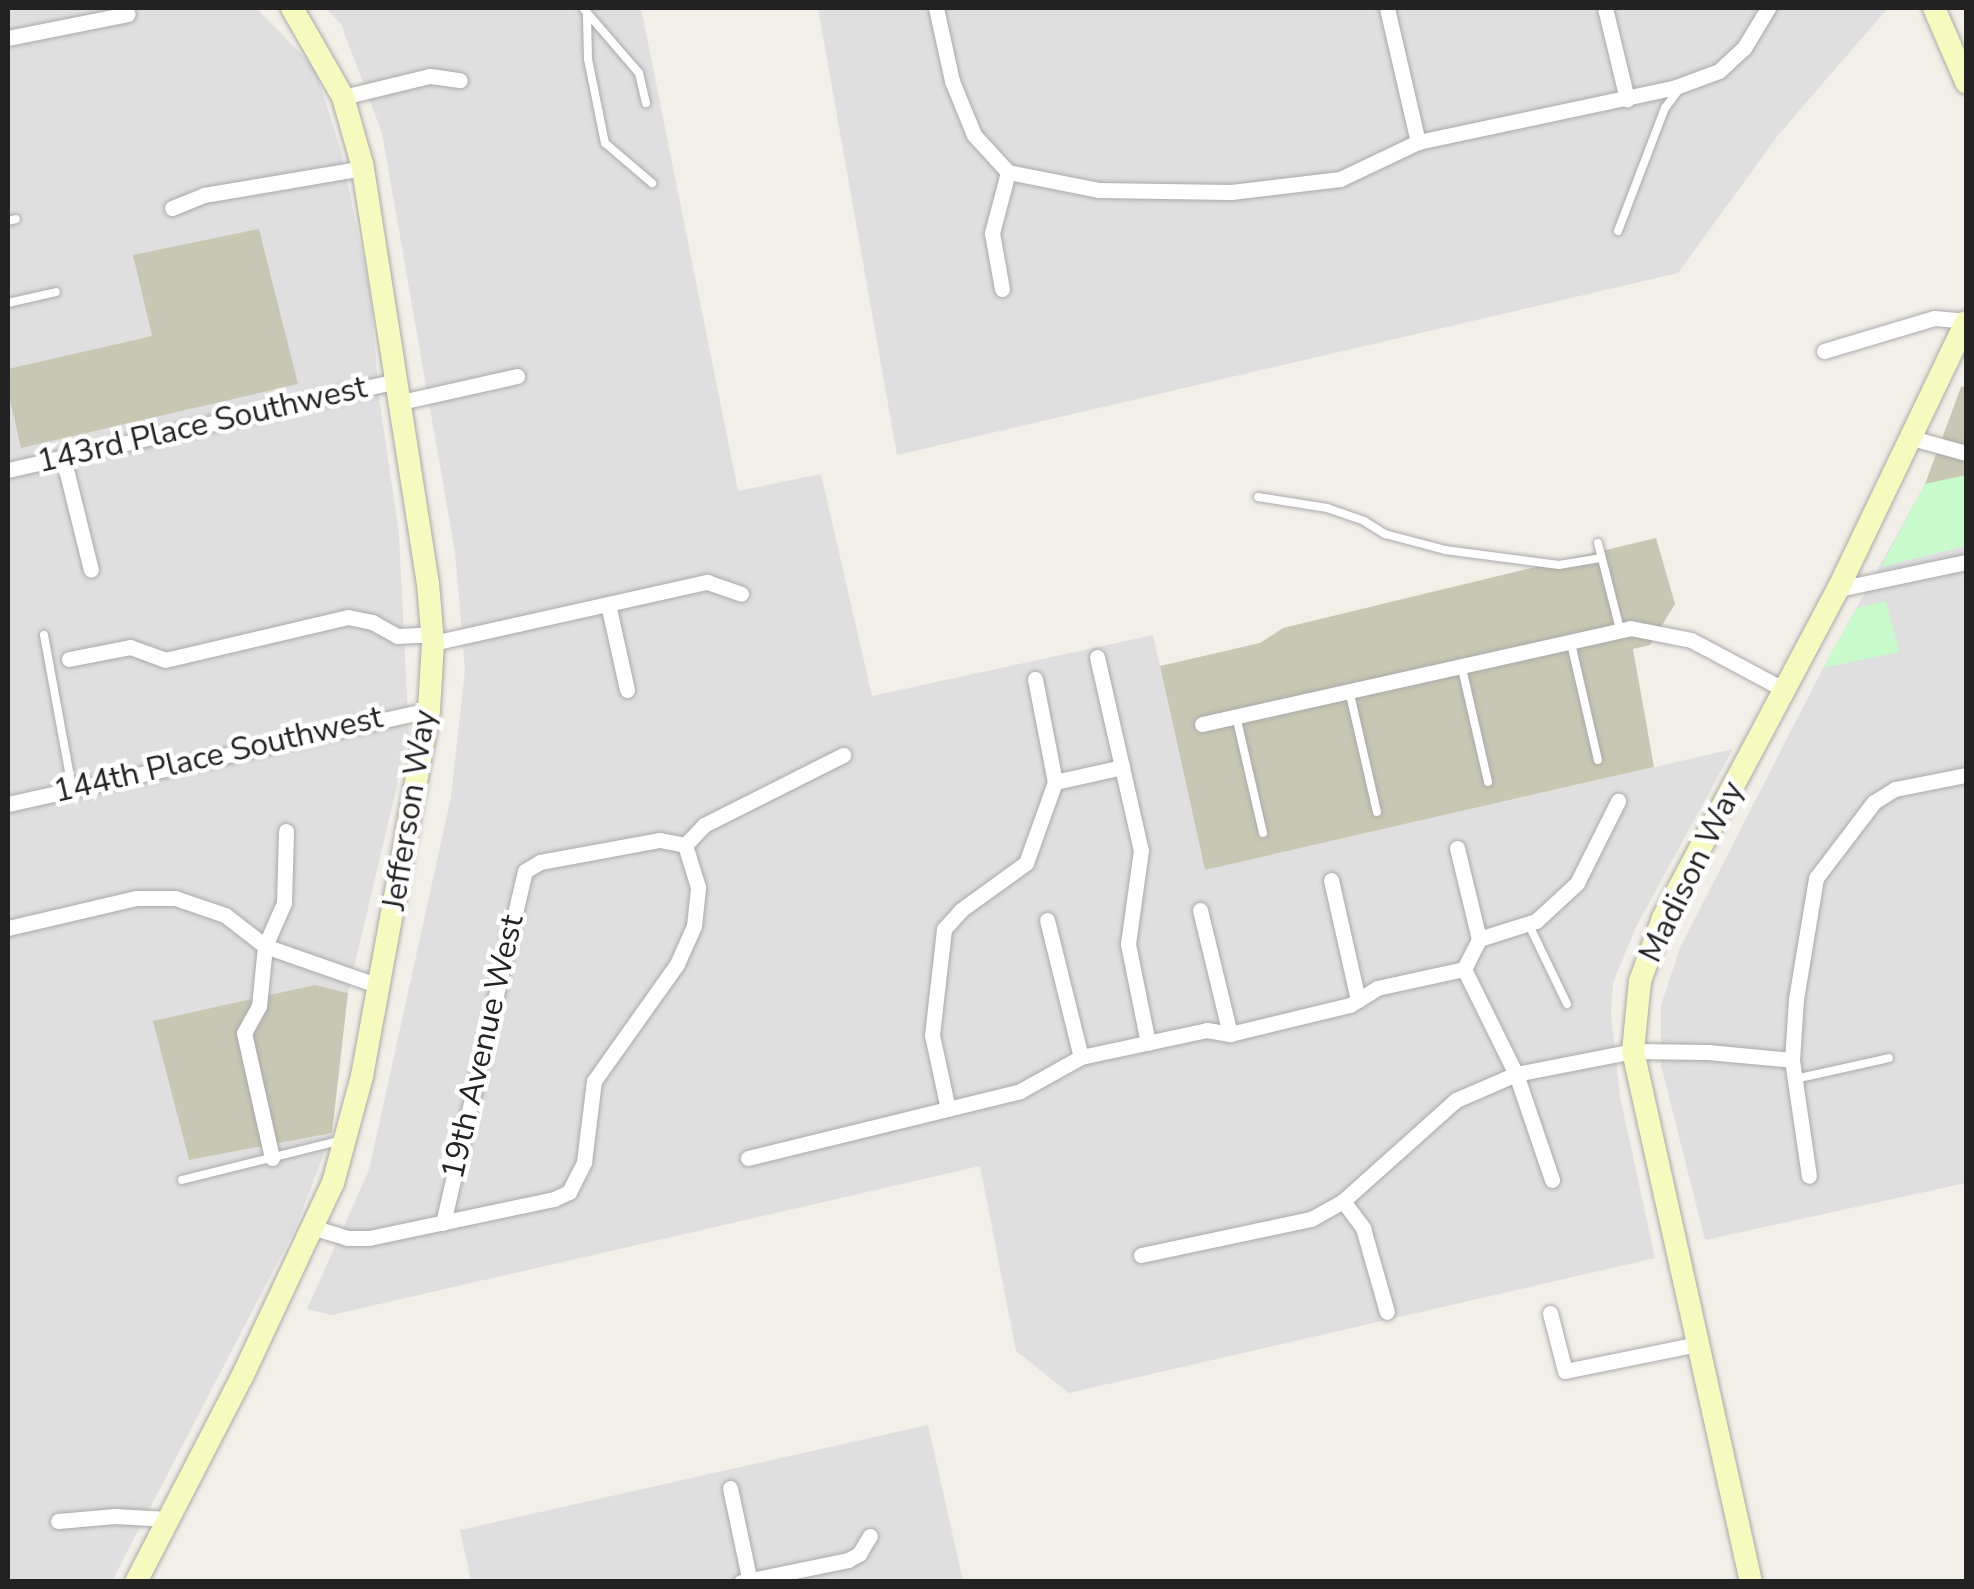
<!DOCTYPE html>
<style>
body{margin:0}
#map{position:relative;width:1974px;height:1589px;overflow:hidden;background:#f2efe9;font-family:"Nunito Sans",sans-serif}
div>[style]{position:absolute}
[style*='--x']{left:calc(var(--x)*1px);top:calc(var(--y)*1px);width:calc(var(--w)*1px);rotate:calc(var(--a)*1deg)}
.residential>*{inset:0;background:#e0dfdf}
.construction>*{inset:0;background:#c7c7b4}
.park>*{inset:0;background:#c8facc}
.roads{filter:drop-shadow(0 0 2px #a9a9a9) drop-shadow(0 0 2px #a9a9a9)}
.lane>*{height:8px;margin:-4px;padding:0 4px;transform-origin:4px;border-radius:4px;background:#fff}
.street>*{height:15px;margin:-7.5px;padding:0 7.5px;transform-origin:7.5px;border-radius:7.5px;background:#fff}
.secondary>*{height:22px;margin:-11px;padding:0 11px;transform-origin:11px;border-radius:11px;background:#f7fabf}
span{translate:-50% -50%;white-space:nowrap;text-align:center;line-height:1.15;-webkit-text-stroke:9px #fff;paint-order:stroke}
.street-label{font-size:32px;color:#222}
.frame{position:absolute;inset:0;border:10px solid #222;pointer-events:none}
</style>
<div id="map">
<div class="residential">
<i style="clip-path:polygon(8px 8px,256px 8px,315px 68px,341px 151px,370px 292px,380px 404px,399px 534px,409px 735px,348px 993px,315px 985px,189px 1160px,332px 1133px,295px 1229px,112px 1581px,8px 1582px)"></i>
<i style="clip-path:polygon(325px 8px,641px 8px,738px 491px,821px 474px,872px 696px,1153px 635px,1205px 870px,1733px 749px,1636px 927px,1613px 983px,1611px 1013px,1620px 1096px,1655px 1258px,1069px 1393px,1016px 1351px,980px 1166px,332px 1315px,307px 1309px,369px 1170px,451px 797px,465px 670px,455px 552px,382px 133px,341px 24px)"></i>
<i style="clip-path:polygon(818px 8px,1888px 8px,1779px 134px,1678px 273px,897px 455px)"></i>
<i style="clip-path:polygon(1966px 475px,1966px 1183px,1705px 1240px,1661px 1065px,1661px 1005px,1680px 948px,1823px 668px,1925px 484px)"></i>
<i style="clip-path:polygon(928px 1425px,963px 1581px,471px 1581px,460px 1530px)"></i>
</div>
<div class="construction">
<i style="clip-path:polygon(259px 229px,298px 384px,21px 448px,8px 391px,8px 369px,152px 336px,133px 255px)"></i>
<i style="clip-path:polygon(1966px 386px,1966px 476px,1925px 484px,1961px 387px)"></i>
<i style="clip-path:polygon(1656px 538px,1675px 604px,1650px 645px,1633px 649px,1654px 767px,1205px 870px,1160px 666px,1260px 643px,1283px 628px)"></i>
<i style="clip-path:polygon(315px 985px,348px 993px,332px 1133px,189px 1160px,153px 1021px)"></i>
</div>
<div class="park">
<i style="clip-path:polygon(1966px 475px,1966px 546px,1881px 567px,1925px 484px)"></i>
<i style="clip-path:polygon(1886px 601px,1899px 652px,1823px 668px,1857px 608px)"></i>
</div>
<div class="roads">
<div class="lane">
<i style="--x:583;--y:8;--w:86;--a:49.3"></i>
<i style="--x:639;--y:73;--w:31;--a:77"></i>
<i style="--x:587;--y:16;--w:43;--a:88.7"></i>
<i style="--x:588;--y:59;--w:86;--a:78.6"></i>
<i style="--x:605;--y:143;--w:62;--a:40.4"></i>
<i style="--x:8;--y:221;--w:8;--a:-14"></i>
<i style="--x:1618;--y:231;--w:132;--a:-69.1"></i>
<i style="--x:1665;--y:108;--w:25;--a:-53"></i>
<i style="--x:8;--y:303;--w:49;--a:-12.9"></i>
<i style="--x:1258;--y:497;--w:70;--a:9.1"></i>
<i style="--x:1327;--y:508;--w:39;--a:19"></i>
<i style="--x:1364;--y:521;--w:25;--a:32"></i>
<i style="--x:1385;--y:534;--w:62;--a:14.9"></i>
<i style="--x:1445;--y:550;--w:115;--a:7.5"></i>
<i style="--x:1559;--y:565;--w:43;--a:-9.5"></i>
<i style="--x:1598;--y:543;--w:89;--a:75.7"></i>
<i style="--x:44;--y:635;--w:155;--a:79.6"></i>
<i style="--x:1570;--y:639;--w:124;--a:77"></i>
<i style="--x:1461;--y:664;--w:121;--a:77.1"></i>
<i style="--x:1349;--y:690;--w:125;--a:77.1"></i>
<i style="--x:1236;--y:716;--w:120;--a:77"></i>
<i style="--x:1528;--y:923;--w:90;--a:64.3"></i>
<i style="--x:1795;--y:1079;--w:96;--a:-12.6"></i>
<i style="--x:182;--y:1180;--w:161;--a:-14"></i>
</div>
<div class="street">
<i style="--x:936;--y:8;--w:75;--a:77.6"></i>
<i style="--x:952;--y:81;--w:58;--a:67.8"></i>
<i style="--x:974;--y:135;--w:50;--a:47.4"></i>
<i style="--x:1387;--y:8;--w:138;--a:77"></i>
<i style="--x:1605;--y:8;--w:94;--a:76.4"></i>
<i style="--x:8;--y:38;--w:122;--a:-11.3"></i>
<i style="--x:343;--y:97;--w:89;--a:-13.6"></i>
<i style="--x:430;--y:76;--w:30;--a:8"></i>
<i style="--x:1008;--y:172;--w:93;--a:11.2"></i>
<i style="--x:1099;--y:190;--w:132;--a:0.9"></i>
<i style="--x:1231;--y:192;--w:110;--a:-6.8"></i>
<i style="--x:1340;--y:179;--w:86;--a:-25.4"></i>
<i style="--x:1418;--y:142;--w:261;--a:-12"></i>
<i style="--x:1673;--y:88;--w:49;--a:-20.3"></i>
<i style="--x:1719;--y:71;--w:34;--a:-43"></i>
<i style="--x:1744;--y:48;--w:47;--a:-59"></i>
<i style="--x:172;--y:208;--w:35;--a:-22"></i>
<i style="--x:204;--y:195;--w:161;--a:-9.6"></i>
<i style="--x:1002;--y:289;--w:57;--a:-100.1"></i>
<i style="--x:992;--y:233;--w:63;--a:-75.3"></i>
<i style="--x:1824;--y:351;--w:115;--a:-16.7"></i>
<i style="--x:1934;--y:318;--w:32;--a:5"></i>
<i style="--x:401;--y:402;--w:119;--a:-12.6"></i>
<i style="--x:1912;--y:438;--w:56;--a:15.5"></i>
<i style="--x:63;--y:457;--w:116;--a:76.1"></i>
<i style="--x:8;--y:470;--w:399;--a:-12.9"></i>
<i style="--x:1838;--y:589;--w:131;--a:-11.9"></i>
<i style="--x:608;--y:604;--w:88;--a:77.5"></i>
<i style="--x:433;--y:643;--w:281;--a:-12.6"></i>
<i style="--x:707;--y:582;--w:36;--a:19"></i>
<i style="--x:1097;--y:657;--w:198;--a:77.2"></i>
<i style="--x:1141;--y:850;--w:95;--a:97.9"></i>
<i style="--x:1128;--y:944;--w:101;--a:78.6"></i>
<i style="--x:69;--y:659;--w:62;--a:-11.1"></i>
<i style="--x:130;--y:647;--w:37;--a:20"></i>
<i style="--x:165;--y:660;--w:188;--a:-13.2"></i>
<i style="--x:348;--y:617;--w:25;--a:12"></i>
<i style="--x:372;--y:622;--w:29;--a:29"></i>
<i style="--x:397;--y:636;--w:35;--a:-3"></i>
<i style="--x:1202;--y:724;--w:439;--a:-12.6"></i>
<i style="--x:1630;--y:628;--w:62;--a:11.1"></i>
<i style="--x:1691;--y:640;--w:106;--a:28"></i>
<i style="--x:1055;--y:782;--w:69;--a:-12.6"></i>
<i style="--x:8;--y:804;--w:431;--a:-12.6"></i>
<i style="--x:1457;--y:848;--w:94;--a:76.4"></i>
<i style="--x:1331;--y:880;--w:123;--a:77.3"></i>
<i style="--x:1200;--y:910;--w:128;--a:76.4"></i>
<i style="--x:1047;--y:920;--w:141;--a:76.1"></i>
<i style="--x:8;--y:928;--w:131;--a:-13.2"></i>
<i style="--x:136;--y:898;--w:39;--a:0"></i>
<i style="--x:175;--y:898;--w:53;--a:18.8"></i>
<i style="--x:225;--y:915;--w:51;--a:37.8"></i>
<i style="--x:265;--y:946;--w:121;--a:19.3"></i>
<i style="--x:1464;--y:969;--w:117;--a:63.7"></i>
<i style="--x:1516;--y:1074;--w:112;--a:71.2"></i>
<i style="--x:1792;--y:1060;--w:117;--a:81.7"></i>
<i style="--x:948;--y:1109;--w:76;--a:-102.2"></i>
<i style="--x:932;--y:1035;--w:107;--a:-83.5"></i>
<i style="--x:944;--y:929;--w:25;--a:-48"></i>
<i style="--x:961;--y:910;--w:80;--a:-35.9"></i>
<i style="--x:1026;--y:863;--w:86;--a:-70.3"></i>
<i style="--x:1055;--y:782;--w:105;--a:-101"></i>
<i style="--x:272;--y:1158;--w:128;--a:-102.6"></i>
<i style="--x:244;--y:1033;--w:31;--a:-61"></i>
<i style="--x:259;--y:1006;--w:60;--a:-84.3"></i>
<i style="--x:265;--y:946;--w:47;--a:-66.2"></i>
<i style="--x:284;--y:903;--w:72;--a:-88.4"></i>
<i style="--x:748;--y:1158;--w:280;--a:-13.8"></i>
<i style="--x:1020;--y:1091;--w:70;--a:-29.1"></i>
<i style="--x:1081;--y:1057;--w:129;--a:-12.1"></i>
<i style="--x:1207;--y:1030;--w:23;--a:10"></i>
<i style="--x:1230;--y:1034;--w:123;--a:-13.6"></i>
<i style="--x:1350;--y:1005;--w:32;--a:-32"></i>
<i style="--x:1377;--y:988;--w:89;--a:-12.3"></i>
<i style="--x:1464;--y:969;--w:34;--a:-63"></i>
<i style="--x:1479;--y:939;--w:60;--a:-17.5"></i>
<i style="--x:1536;--y:921;--w:56;--a:-42.8"></i>
<i style="--x:1577;--y:883;--w:92;--a:-63.4"></i>
<i style="--x:1343;--y:1201;--w:34;--a:53"></i>
<i style="--x:1363;--y:1228;--w:87;--a:74.1"></i>
<i style="--x:443;--y:1223;--w:361;--a:-76.9"></i>
<i style="--x:525;--y:871;--w:17;--a:-31"></i>
<i style="--x:540;--y:862;--w:122;--a:-10.4"></i>
<i style="--x:660;--y:840;--w:25;--a:11"></i>
<i style="--x:685;--y:845;--w:28;--a:-46"></i>
<i style="--x:704;--y:825;--w:156;--a:-26.7"></i>
<i style="--x:315;--y:1228;--w:34;--a:17"></i>
<i style="--x:347;--y:1238;--w:22;--a:0"></i>
<i style="--x:369;--y:1238;--w:189;--a:-11.9"></i>
<i style="--x:554;--y:1199;--w:17;--a:-25"></i>
<i style="--x:569;--y:1192;--w:34;--a:-63"></i>
<i style="--x:584;--y:1162;--w:82;--a:-83"></i>
<i style="--x:594;--y:1081;--w:143;--a:-54.6"></i>
<i style="--x:677;--y:964;--w:42;--a:-65.9"></i>
<i style="--x:694;--y:926;--w:39;--a:-84"></i>
<i style="--x:698;--y:887;--w:44;--a:-107.2"></i>
<i style="--x:1141;--y:1255;--w:174;--a:-12"></i>
<i style="--x:1311;--y:1219;--w:37;--a:-29"></i>
<i style="--x:1343;--y:1201;--w:152;--a:-41.8"></i>
<i style="--x:1456;--y:1100;--w:65;--a:-23.4"></i>
<i style="--x:1516;--y:1074;--w:119;--a:-11.1"></i>
<i style="--x:1633;--y:1051;--w:75;--a:0.8"></i>
<i style="--x:1708;--y:1052;--w:84;--a:5.4"></i>
<i style="--x:1792;--y:1060;--w:61;--a:-86.2"></i>
<i style="--x:1796;--y:999;--w:123;--a:-80.6"></i>
<i style="--x:1816;--y:878;--w:96;--a:-52.7"></i>
<i style="--x:1874;--y:802;--w:25;--a:-32"></i>
<i style="--x:1895;--y:789;--w:72;--a:-11.2"></i>
<i style="--x:1550;--y:1313;--w:60;--a:75.5"></i>
<i style="--x:1565;--y:1371;--w:136;--a:-11.5"></i>
<i style="--x:730;--y:1488;--w:96;--a:78"></i>
<i style="--x:58;--y:1521;--w:57;--a:-5"></i>
<i style="--x:115;--y:1516;--w:53;--a:3.2"></i>
<i style="--x:741;--y:1582;--w:109;--a:-11.6"></i>
<i style="--x:848;--y:1560;--w:13;--a:-29"></i>
<i style="--x:859;--y:1554;--w:21;--a:-59"></i>
</div>
<div class="secondary">
<i style="--x:1934;--y:8;--w:81;--a:66.6"></i>
<i style="--x:136;--y:1582;--w:231;--a:-62.7"></i>
<i style="--x:242;--y:1377;--w:214;--a:-64.9"></i>
<i style="--x:333;--y:1183;--w:111;--a:-74.8"></i>
<i style="--x:362;--y:1076;--w:372;--a:-79.6"></i>
<i style="--x:429;--y:710;--w:67;--a:-86.6"></i>
<i style="--x:433;--y:643;--w:59;--a:-94.8"></i>
<i style="--x:428;--y:584;--w:425;--a:-98.9"></i>
<i style="--x:362;--y:164;--w:70;--a:-105.8"></i>
<i style="--x:343;--y:97;--w:103;--a:-119.8"></i>
<i style="--x:1751;--y:1582;--w:544;--a:-102.53"></i>
<i style="--x:1633;--y:1051;--w:70;--a:-84.3"></i>
<i style="--x:1640;--y:981;--w:67;--a:-69.9"></i>
<i style="--x:1663;--y:918;--w:373;--a:-62"></i>
<i style="--x:1838;--y:589;--w:296;--a:-64.4"></i>
</div>
</div>
<div class="street-label">
<span style="left:202px;top:425px;rotate:-13deg">143rd Place Southwest</span>
<span style="left:218px;top:755px;rotate:-13deg">144th Place Southwest</span>
<span style="left:410px;top:810px;rotate:-81deg">Jefferson Way</span>
<span style="left:1692px;top:872px;rotate:-64deg">Madison Way</span>
<span style="left:483px;top:1047px;rotate:-77deg">19th Avenue West</span>
</div>
<div class="frame"></div>
</div>
